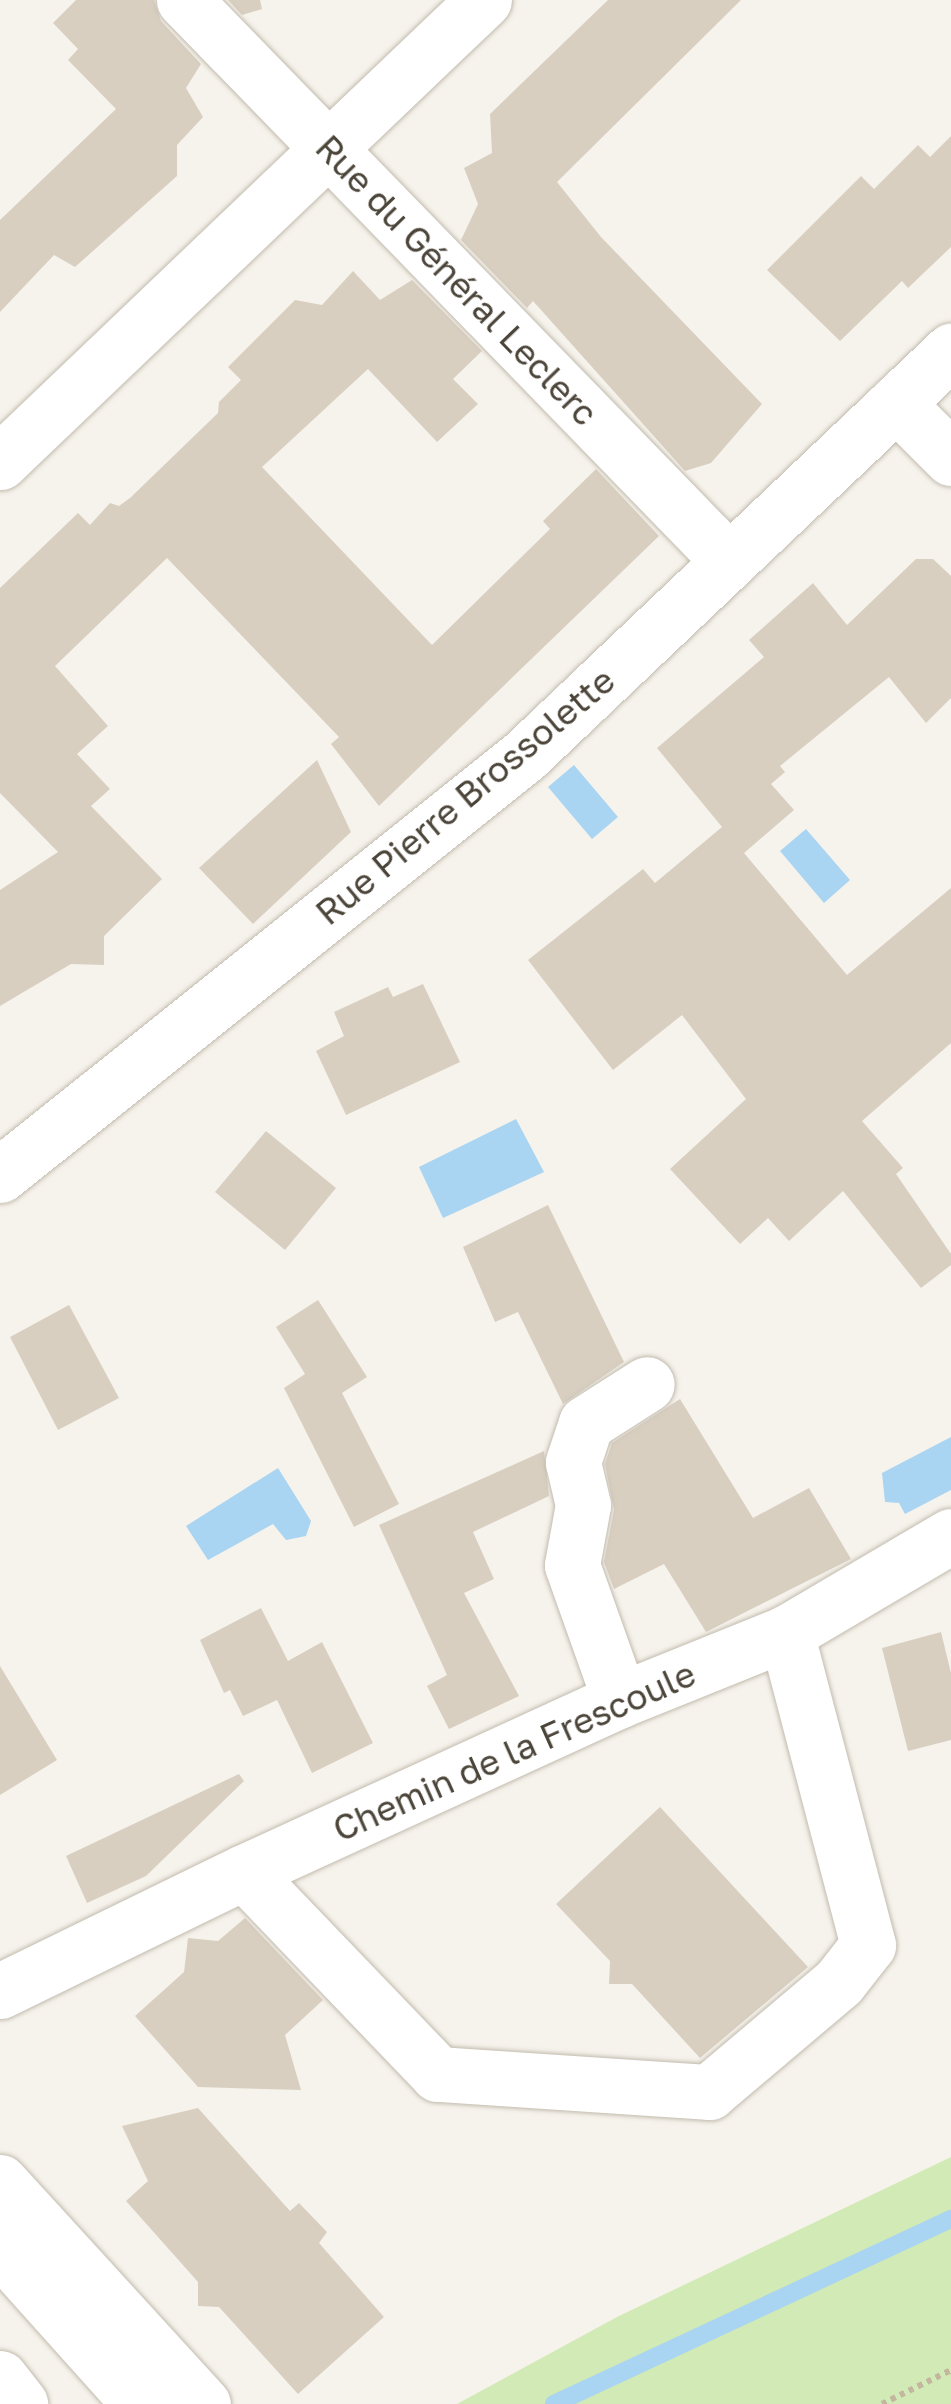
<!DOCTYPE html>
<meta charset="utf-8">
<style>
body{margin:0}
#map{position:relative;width:951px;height:2404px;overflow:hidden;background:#f6f3ec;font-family:"Golos Text",sans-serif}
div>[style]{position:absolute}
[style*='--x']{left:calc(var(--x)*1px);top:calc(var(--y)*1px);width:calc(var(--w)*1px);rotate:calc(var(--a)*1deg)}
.green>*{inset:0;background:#d2eab5}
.water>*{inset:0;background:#a9d4f2}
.stream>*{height:18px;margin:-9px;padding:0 9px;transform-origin:9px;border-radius:9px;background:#a9d4f2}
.building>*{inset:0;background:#d8cfc1}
.path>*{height:6px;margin-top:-3px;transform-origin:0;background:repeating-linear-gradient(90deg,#c4b79f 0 5px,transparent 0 10px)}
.roads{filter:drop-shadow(0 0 2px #c2bbae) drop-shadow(0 0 2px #c2bbae)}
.minor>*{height:55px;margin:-27.5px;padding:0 27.5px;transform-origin:27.5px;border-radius:27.5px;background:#fff}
span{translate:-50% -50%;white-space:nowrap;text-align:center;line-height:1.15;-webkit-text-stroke:9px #fff;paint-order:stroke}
.street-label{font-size:35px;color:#4b4439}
</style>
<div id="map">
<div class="green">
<i style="clip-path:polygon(951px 2157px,951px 2404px,457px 2404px,617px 2317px)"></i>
</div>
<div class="water">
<i style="clip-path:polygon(574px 765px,618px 817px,592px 839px,548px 787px)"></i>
<i style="clip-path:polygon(806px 829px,850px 880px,824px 903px,780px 851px)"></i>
<i style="clip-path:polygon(516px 1119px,544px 1172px,443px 1218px,419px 1167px)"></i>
<i style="clip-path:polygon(951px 1437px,951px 1490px,905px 1514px,899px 1503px,885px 1502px,882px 1473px)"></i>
<i style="clip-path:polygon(278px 1468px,311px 1521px,306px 1536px,286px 1540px,273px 1524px,208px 1560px,186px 1526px)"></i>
</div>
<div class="stream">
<i style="--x:554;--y:2404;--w:438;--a:-25"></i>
</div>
<div class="building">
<i style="clip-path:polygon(76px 0,154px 0,161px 21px,201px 64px,186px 88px,203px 117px,177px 145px,177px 176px,75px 267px,54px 255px,0 312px,0 220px,116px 109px,68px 60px,78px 49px,53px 23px)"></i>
<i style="clip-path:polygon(228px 0,260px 0,262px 9px,242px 15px)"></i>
<i style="clip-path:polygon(608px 0,741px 0,557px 182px,601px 237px,762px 404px,711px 463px,685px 471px,533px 301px,527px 308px,461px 240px,478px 204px,464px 168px,492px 153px,490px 114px)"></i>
<i style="clip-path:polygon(951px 136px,951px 247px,908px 288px,902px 281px,840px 341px,767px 270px,861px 176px,874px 189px,918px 145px,930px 157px)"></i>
<i style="clip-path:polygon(353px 271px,380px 300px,412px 280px,482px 351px,453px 379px,478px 404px,437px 442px,368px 369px,262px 467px,432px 645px,550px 529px,543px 521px,596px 469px,659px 536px,379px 806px,331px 744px,339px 737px,167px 558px,55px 666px,108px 726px,77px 754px,110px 789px,91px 806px,162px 879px,104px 936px,104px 965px,71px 964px,0 1006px,0 890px,58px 852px,0 793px,0 588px,78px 513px,90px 525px,110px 503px,119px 506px,130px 498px,218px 413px,219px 402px,241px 380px,228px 367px,295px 300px,322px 305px)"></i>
<i style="clip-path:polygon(916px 559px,933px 559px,951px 576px,951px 698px,926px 723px,889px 677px,780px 766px,785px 772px,771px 784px,794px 810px,744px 853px,847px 975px,951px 888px,951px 1043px,862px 1121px,903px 1168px,896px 1174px,951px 1254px,951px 1265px,921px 1288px,843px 1191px,789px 1241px,768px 1218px,740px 1244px,670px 1169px,746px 1099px,682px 1015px,613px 1070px,528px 960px,643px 869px,655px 883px,722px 827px,657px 748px,764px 657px,749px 640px,813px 583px,847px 625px)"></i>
<i style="clip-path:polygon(317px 760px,351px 832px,253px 924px,199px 868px)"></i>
<i style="clip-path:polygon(423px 984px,460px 1062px,346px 1115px,316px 1051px,344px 1036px,334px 1012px,388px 987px,393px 997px)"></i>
<i style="clip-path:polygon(266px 1131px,336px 1188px,285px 1250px,215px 1192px)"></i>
<i style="clip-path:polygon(548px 1205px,624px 1362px,563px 1404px,518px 1312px,495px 1322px,463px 1247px)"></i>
<i style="clip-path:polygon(318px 1300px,367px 1377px,342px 1393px,399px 1504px,354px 1527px,284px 1388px,305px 1374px,276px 1327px)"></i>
<i style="clip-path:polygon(69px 1305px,119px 1398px,58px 1430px,10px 1337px)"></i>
<i style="clip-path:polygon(680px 1399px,753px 1518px,809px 1488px,851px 1559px,706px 1632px,664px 1564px,614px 1589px,604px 1562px,614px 1510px,605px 1464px,612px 1443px)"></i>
<i style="clip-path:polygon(544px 1451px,549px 1496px,473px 1532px,494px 1579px,464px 1593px,519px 1696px,449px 1729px,427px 1686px,447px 1675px,379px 1525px)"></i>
<i style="clip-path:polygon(261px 1608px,288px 1661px,322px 1642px,373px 1743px,312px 1773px,277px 1700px,243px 1716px,230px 1690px,224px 1693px,200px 1640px)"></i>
<i style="clip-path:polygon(941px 1632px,951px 1673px,951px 1740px,908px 1751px,882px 1648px)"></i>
<i style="clip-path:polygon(0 1666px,57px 1760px,0 1795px)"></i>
<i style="clip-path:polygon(239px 1774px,244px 1781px,146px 1876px,87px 1903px,66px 1856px)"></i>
<i style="clip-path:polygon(660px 1807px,808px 1967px,700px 2058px,632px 1984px,609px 1984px,610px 1961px,556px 1904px)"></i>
<i style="clip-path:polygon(245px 1918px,323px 2000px,285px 2035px,301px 2090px,198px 2087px,135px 2016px,184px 1972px,188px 1938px,218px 1941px)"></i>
<i style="clip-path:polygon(198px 2108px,290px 2211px,299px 2203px,327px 2232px,319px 2243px,384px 2317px,298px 2394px,219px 2307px,198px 2306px,198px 2282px,126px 2201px,148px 2181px,122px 2126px)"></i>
</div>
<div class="path">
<i style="--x:882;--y:2404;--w:77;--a:-26.2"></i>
</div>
<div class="roads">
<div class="minor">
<i style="--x:184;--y:0;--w:782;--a:45.83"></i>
<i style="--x:896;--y:403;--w:78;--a:45"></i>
<i style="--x:0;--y:462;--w:669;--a:-43.67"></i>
<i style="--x:0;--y:1175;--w:671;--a:-38.65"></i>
<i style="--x:524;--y:756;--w:589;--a:-43.49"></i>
<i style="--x:620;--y:1700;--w:143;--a:-109.6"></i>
<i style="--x:572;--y:1565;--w:61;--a:-79.6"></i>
<i style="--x:583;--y:1505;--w:44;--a:-103.1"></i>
<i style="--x:573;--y:1462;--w:41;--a:-71.6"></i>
<i style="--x:586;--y:1423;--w:72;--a:-32.6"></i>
<i style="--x:244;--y:1872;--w:280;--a:46.2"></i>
<i style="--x:438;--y:2074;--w:272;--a:3.8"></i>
<i style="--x:709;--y:2092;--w:170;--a:-40.2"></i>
<i style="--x:839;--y:1982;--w:47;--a:-51.9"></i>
<i style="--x:868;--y:1945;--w:323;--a:-104.7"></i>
<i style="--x:0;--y:1991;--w:271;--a:-26"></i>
<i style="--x:244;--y:1872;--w:413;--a:-24.6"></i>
<i style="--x:620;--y:1700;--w:179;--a:-22"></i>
<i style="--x:786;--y:1633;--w:191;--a:-30.5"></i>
<i style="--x:0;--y:2182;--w:301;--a:47.6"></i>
<i style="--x:0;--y:2248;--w:210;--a:48.1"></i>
<i style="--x:0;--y:2378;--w:33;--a:52"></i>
</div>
</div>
<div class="street-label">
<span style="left:457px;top:280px;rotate:46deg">Rue du Général Leclerc</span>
<span style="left:465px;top:796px;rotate:-40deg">Rue Pierre Brossolette</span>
<span style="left:514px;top:1751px;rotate:-24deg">Chemin de la Frescoule</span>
</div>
</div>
